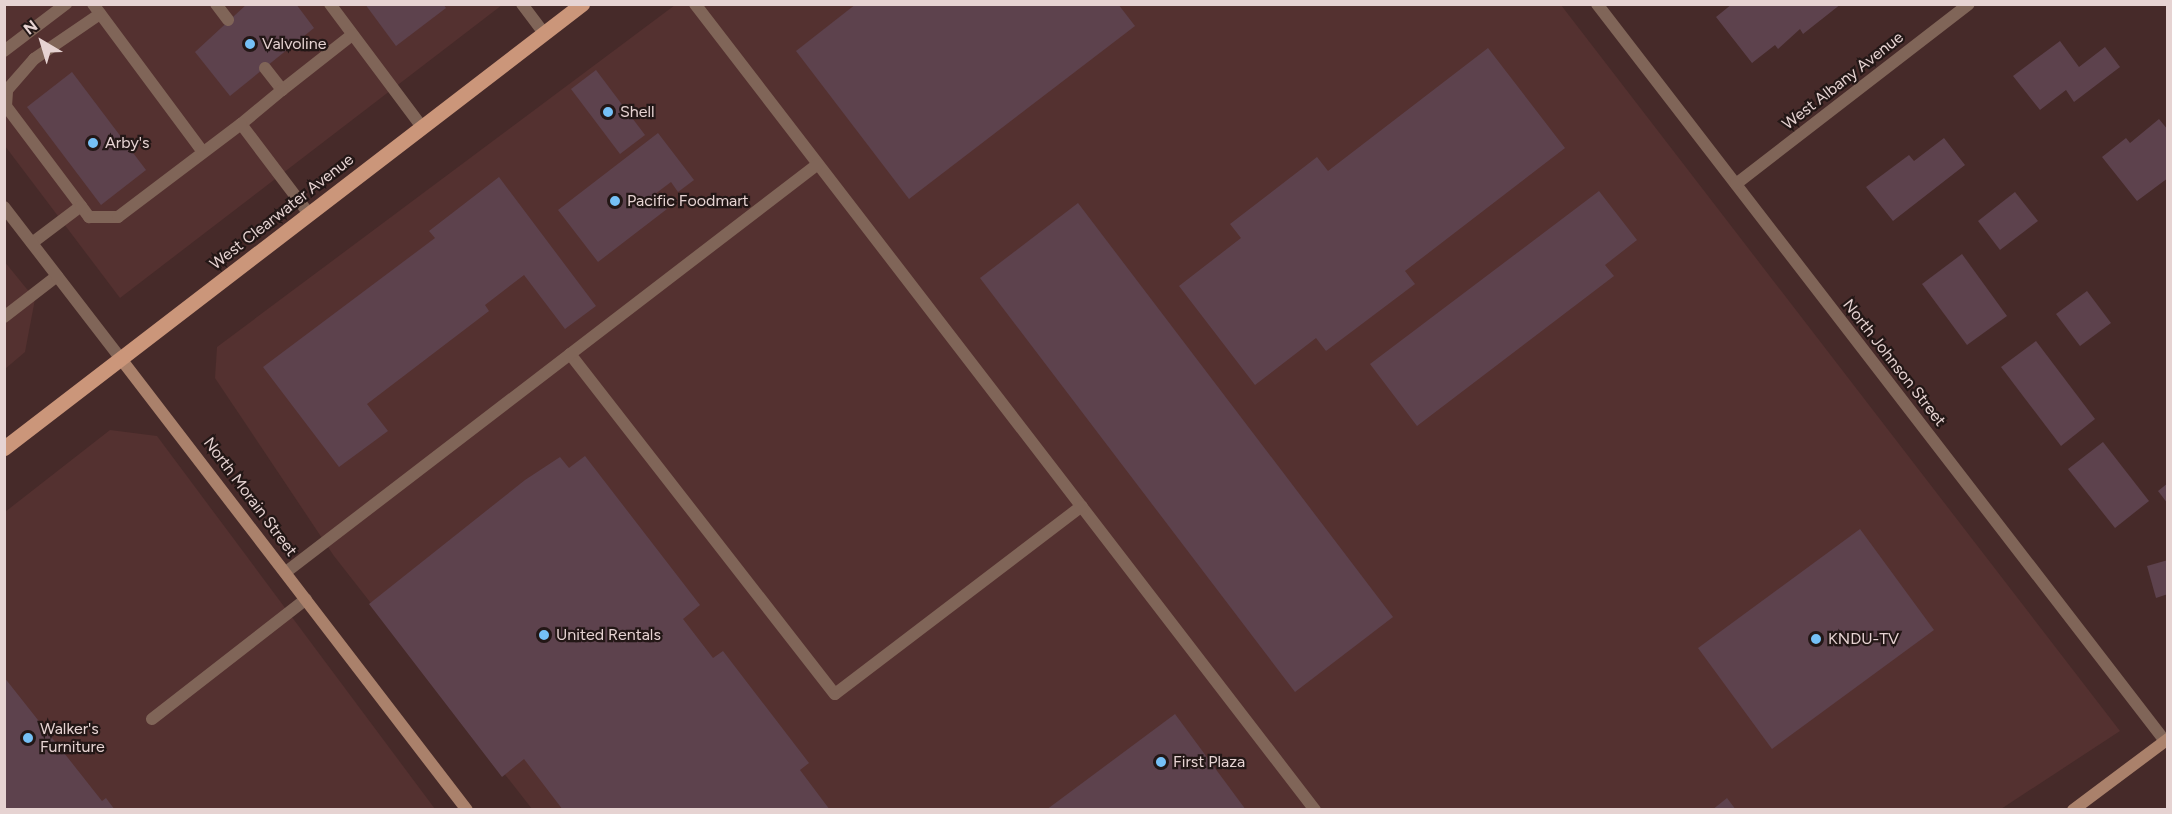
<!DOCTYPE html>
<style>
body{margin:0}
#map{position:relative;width:2172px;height:814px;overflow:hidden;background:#462a29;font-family:Figtree,sans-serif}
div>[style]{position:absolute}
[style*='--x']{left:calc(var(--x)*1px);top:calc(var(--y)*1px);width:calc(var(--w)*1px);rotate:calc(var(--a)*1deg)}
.built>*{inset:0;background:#543130}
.building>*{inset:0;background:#5d424d}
.service>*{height:12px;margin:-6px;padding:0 6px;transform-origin:6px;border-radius:6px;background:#806558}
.minor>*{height:12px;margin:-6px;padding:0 6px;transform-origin:6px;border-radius:6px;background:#806558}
.tertiary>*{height:12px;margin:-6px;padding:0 6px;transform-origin:6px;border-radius:6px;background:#806558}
.secondary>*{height:12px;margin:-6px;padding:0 6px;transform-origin:6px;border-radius:6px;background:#aa816b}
.primary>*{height:15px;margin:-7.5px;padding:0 7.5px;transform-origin:7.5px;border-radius:7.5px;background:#cb967a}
.dots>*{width:16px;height:16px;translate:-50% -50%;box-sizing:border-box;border:3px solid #231716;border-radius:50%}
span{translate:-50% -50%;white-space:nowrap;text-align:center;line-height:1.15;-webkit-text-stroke:4.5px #231716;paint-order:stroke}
.poi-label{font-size:16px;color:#e6d3d2}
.left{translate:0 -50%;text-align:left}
.street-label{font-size:16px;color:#e6d3d2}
.frame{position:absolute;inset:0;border:6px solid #e6d3d2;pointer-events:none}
.north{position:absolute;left:12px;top:12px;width:60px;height:60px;-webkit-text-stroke:4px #231716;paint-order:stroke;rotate:322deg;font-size:16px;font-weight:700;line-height:24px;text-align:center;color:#e6d3d2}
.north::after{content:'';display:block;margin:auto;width:21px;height:27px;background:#e6d3d2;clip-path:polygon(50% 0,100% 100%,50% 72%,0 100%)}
</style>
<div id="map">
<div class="built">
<i style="clip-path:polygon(5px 5px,502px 5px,120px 298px,5px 146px)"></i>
<i style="clip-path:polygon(675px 5px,1561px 5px,2120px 731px,2001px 809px,532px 809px,334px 556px,215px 378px,217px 347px)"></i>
<i style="clip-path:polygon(4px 261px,35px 299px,25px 352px,5px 369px)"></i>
<i style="clip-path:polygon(110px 430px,157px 436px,435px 809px,5px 810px,5px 512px)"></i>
</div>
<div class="building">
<i style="clip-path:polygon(247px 4px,296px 4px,314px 28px,230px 96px,195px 52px)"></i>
<i style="clip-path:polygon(365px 4px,443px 4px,446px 8px,396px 46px)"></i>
<i style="clip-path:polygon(856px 4px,1118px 4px,1135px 26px,909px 199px,796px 51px)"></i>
<i style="clip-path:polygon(1732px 4px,1841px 4px,1803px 34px,1800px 29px,1778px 49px,1775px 45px,1752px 63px,1716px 17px)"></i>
<i style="clip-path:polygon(2060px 41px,2079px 67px,2105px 47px,2120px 67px,2074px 102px,2066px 90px,2040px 110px,2013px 76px)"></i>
<i style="clip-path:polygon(1488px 48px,1565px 148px,1405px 271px,1415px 284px,1326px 351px,1316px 338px,1255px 385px,1179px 286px,1241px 238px,1230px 224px,1317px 157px,1328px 171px)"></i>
<i style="clip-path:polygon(596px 70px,645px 135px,620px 154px,571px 89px)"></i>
<i style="clip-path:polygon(72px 72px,146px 170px,101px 205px,27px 107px)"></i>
<i style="clip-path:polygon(2159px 119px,2168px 130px,2168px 178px,2137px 201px,2102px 157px,2126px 138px,2130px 143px)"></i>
<i style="clip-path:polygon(658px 133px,694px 180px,678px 192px,671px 182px,655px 194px,667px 209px,598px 262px,558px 210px)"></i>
<i style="clip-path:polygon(1944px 138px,1965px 165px,1893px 221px,1866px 187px,1909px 155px,1914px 161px)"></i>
<i style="clip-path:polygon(499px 177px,596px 306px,565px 329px,524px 275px,485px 305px,489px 311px,367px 404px,388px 431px,339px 467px,263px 367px,435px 238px,429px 231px)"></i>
<i style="clip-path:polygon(1599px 191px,1637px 240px,1605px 265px,1614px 276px,1417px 426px,1370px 364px)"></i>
<i style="clip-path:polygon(2015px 192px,2038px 221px,2000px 250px,1978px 221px)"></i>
<i style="clip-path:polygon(1078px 203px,1393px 617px,1295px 692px,980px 278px)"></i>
<i style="clip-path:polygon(1962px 254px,2007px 316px,1967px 345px,1922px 284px)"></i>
<i style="clip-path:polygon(2087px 291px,2111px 323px,2080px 346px,2056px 314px)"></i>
<i style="clip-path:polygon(2036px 341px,2095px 419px,2061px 446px,2001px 367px)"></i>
<i style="clip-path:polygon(2103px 442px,2149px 501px,2115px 528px,2068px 469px)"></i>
<i style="clip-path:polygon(585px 456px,700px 605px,683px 619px,713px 658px,723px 651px,809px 763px,800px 770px,830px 810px,563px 810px,524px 759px,502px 777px,369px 604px,525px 480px,560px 457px,569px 468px)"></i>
<i style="clip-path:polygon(2168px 483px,2168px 504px,2158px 491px)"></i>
<i style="clip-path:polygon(1860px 529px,1934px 630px,1772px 749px,1698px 648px)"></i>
<i style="clip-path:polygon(2168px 560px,2168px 594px,2156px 598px,2147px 566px)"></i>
<i style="clip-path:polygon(4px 677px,102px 801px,106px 798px,115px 810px,4px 810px)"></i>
<i style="clip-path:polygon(1175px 714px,1246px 810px,1046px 810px)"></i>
<i style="clip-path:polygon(1727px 798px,1736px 810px,1712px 810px)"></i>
</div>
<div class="service">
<i style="--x:93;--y:4;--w:184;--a:53.4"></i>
<i style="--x:216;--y:4;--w:20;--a:53"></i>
<i style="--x:330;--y:4;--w:154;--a:53.2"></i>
<i style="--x:522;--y:4;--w:36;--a:53"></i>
<i style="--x:695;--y:4;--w:1017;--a:52.43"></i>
<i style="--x:4;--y:51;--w:78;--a:-37.2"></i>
<i style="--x:265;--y:68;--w:28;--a:52"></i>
<i style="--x:282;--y:90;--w:89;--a:-38.2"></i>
<i style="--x:282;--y:90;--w:53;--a:140.3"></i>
<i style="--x:241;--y:124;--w:113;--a:52.9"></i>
<i style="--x:81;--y:206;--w:125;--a:-126.9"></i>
<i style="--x:6;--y:106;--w:16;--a:-86"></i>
<i style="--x:7;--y:90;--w:41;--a:-48.9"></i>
<i style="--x:34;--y:59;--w:80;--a:-34.3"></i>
<i style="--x:32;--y:243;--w:61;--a:-37.1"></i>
<i style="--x:81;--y:206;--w:14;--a:54"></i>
<i style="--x:89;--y:217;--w:29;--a:0"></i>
<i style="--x:118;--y:217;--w:154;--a:-37.1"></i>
<i style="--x:4;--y:317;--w:67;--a:-37.7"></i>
<i style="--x:570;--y:354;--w:431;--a:52.1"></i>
<i style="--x:835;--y:694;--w:310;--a:-37.3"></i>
<i style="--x:286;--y:572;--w:670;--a:-37.49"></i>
<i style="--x:152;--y:719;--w:195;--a:-37.9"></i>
</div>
<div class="minor">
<i style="--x:1597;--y:4;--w:930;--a:52.38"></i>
<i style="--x:1736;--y:184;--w:294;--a:-37.7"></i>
</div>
<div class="tertiary">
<i style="--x:4;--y:207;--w:192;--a:52.4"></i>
</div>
<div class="secondary">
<i style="--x:121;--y:359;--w:568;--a:52.51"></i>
<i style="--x:2073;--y:810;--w:119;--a:-36.8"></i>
</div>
<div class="primary">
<i style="--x:4;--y:448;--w:729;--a:-37.53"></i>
</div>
<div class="dots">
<i style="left:250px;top:44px;background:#75c0f6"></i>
<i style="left:608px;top:112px;background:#75c0f6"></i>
<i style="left:93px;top:143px;background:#75c0f6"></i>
<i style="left:615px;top:201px;background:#75c0f6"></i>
<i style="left:544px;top:635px;background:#75c0f6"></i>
<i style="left:1816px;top:639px;background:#75c0f6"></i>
<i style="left:28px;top:738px;background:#75c0f6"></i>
<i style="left:1161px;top:762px;background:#75c0f6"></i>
</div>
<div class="poi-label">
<span class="left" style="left:262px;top:44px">Valvoline</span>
<span class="left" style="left:620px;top:112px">Shell</span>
<span class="left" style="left:105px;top:143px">Arby's</span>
<span class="left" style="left:627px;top:201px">Pacific Foodmart</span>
<span class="left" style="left:556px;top:635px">United Rentals</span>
<span class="left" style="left:1828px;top:639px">KNDU-TV</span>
<span class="left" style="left:40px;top:738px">Walker's<br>Furniture</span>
<span class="left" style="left:1173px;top:762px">First Plaza</span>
</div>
<div class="street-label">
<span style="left:1843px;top:81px;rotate:-38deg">West Albany Avenue</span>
<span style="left:282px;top:212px;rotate:-38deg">West Clearwater Avenue</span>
<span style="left:1894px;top:363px;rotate:52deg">North Johnson Street</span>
<span style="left:250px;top:497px;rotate:53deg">North Morain Street</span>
</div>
<div class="frame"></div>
<div class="north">N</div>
</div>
